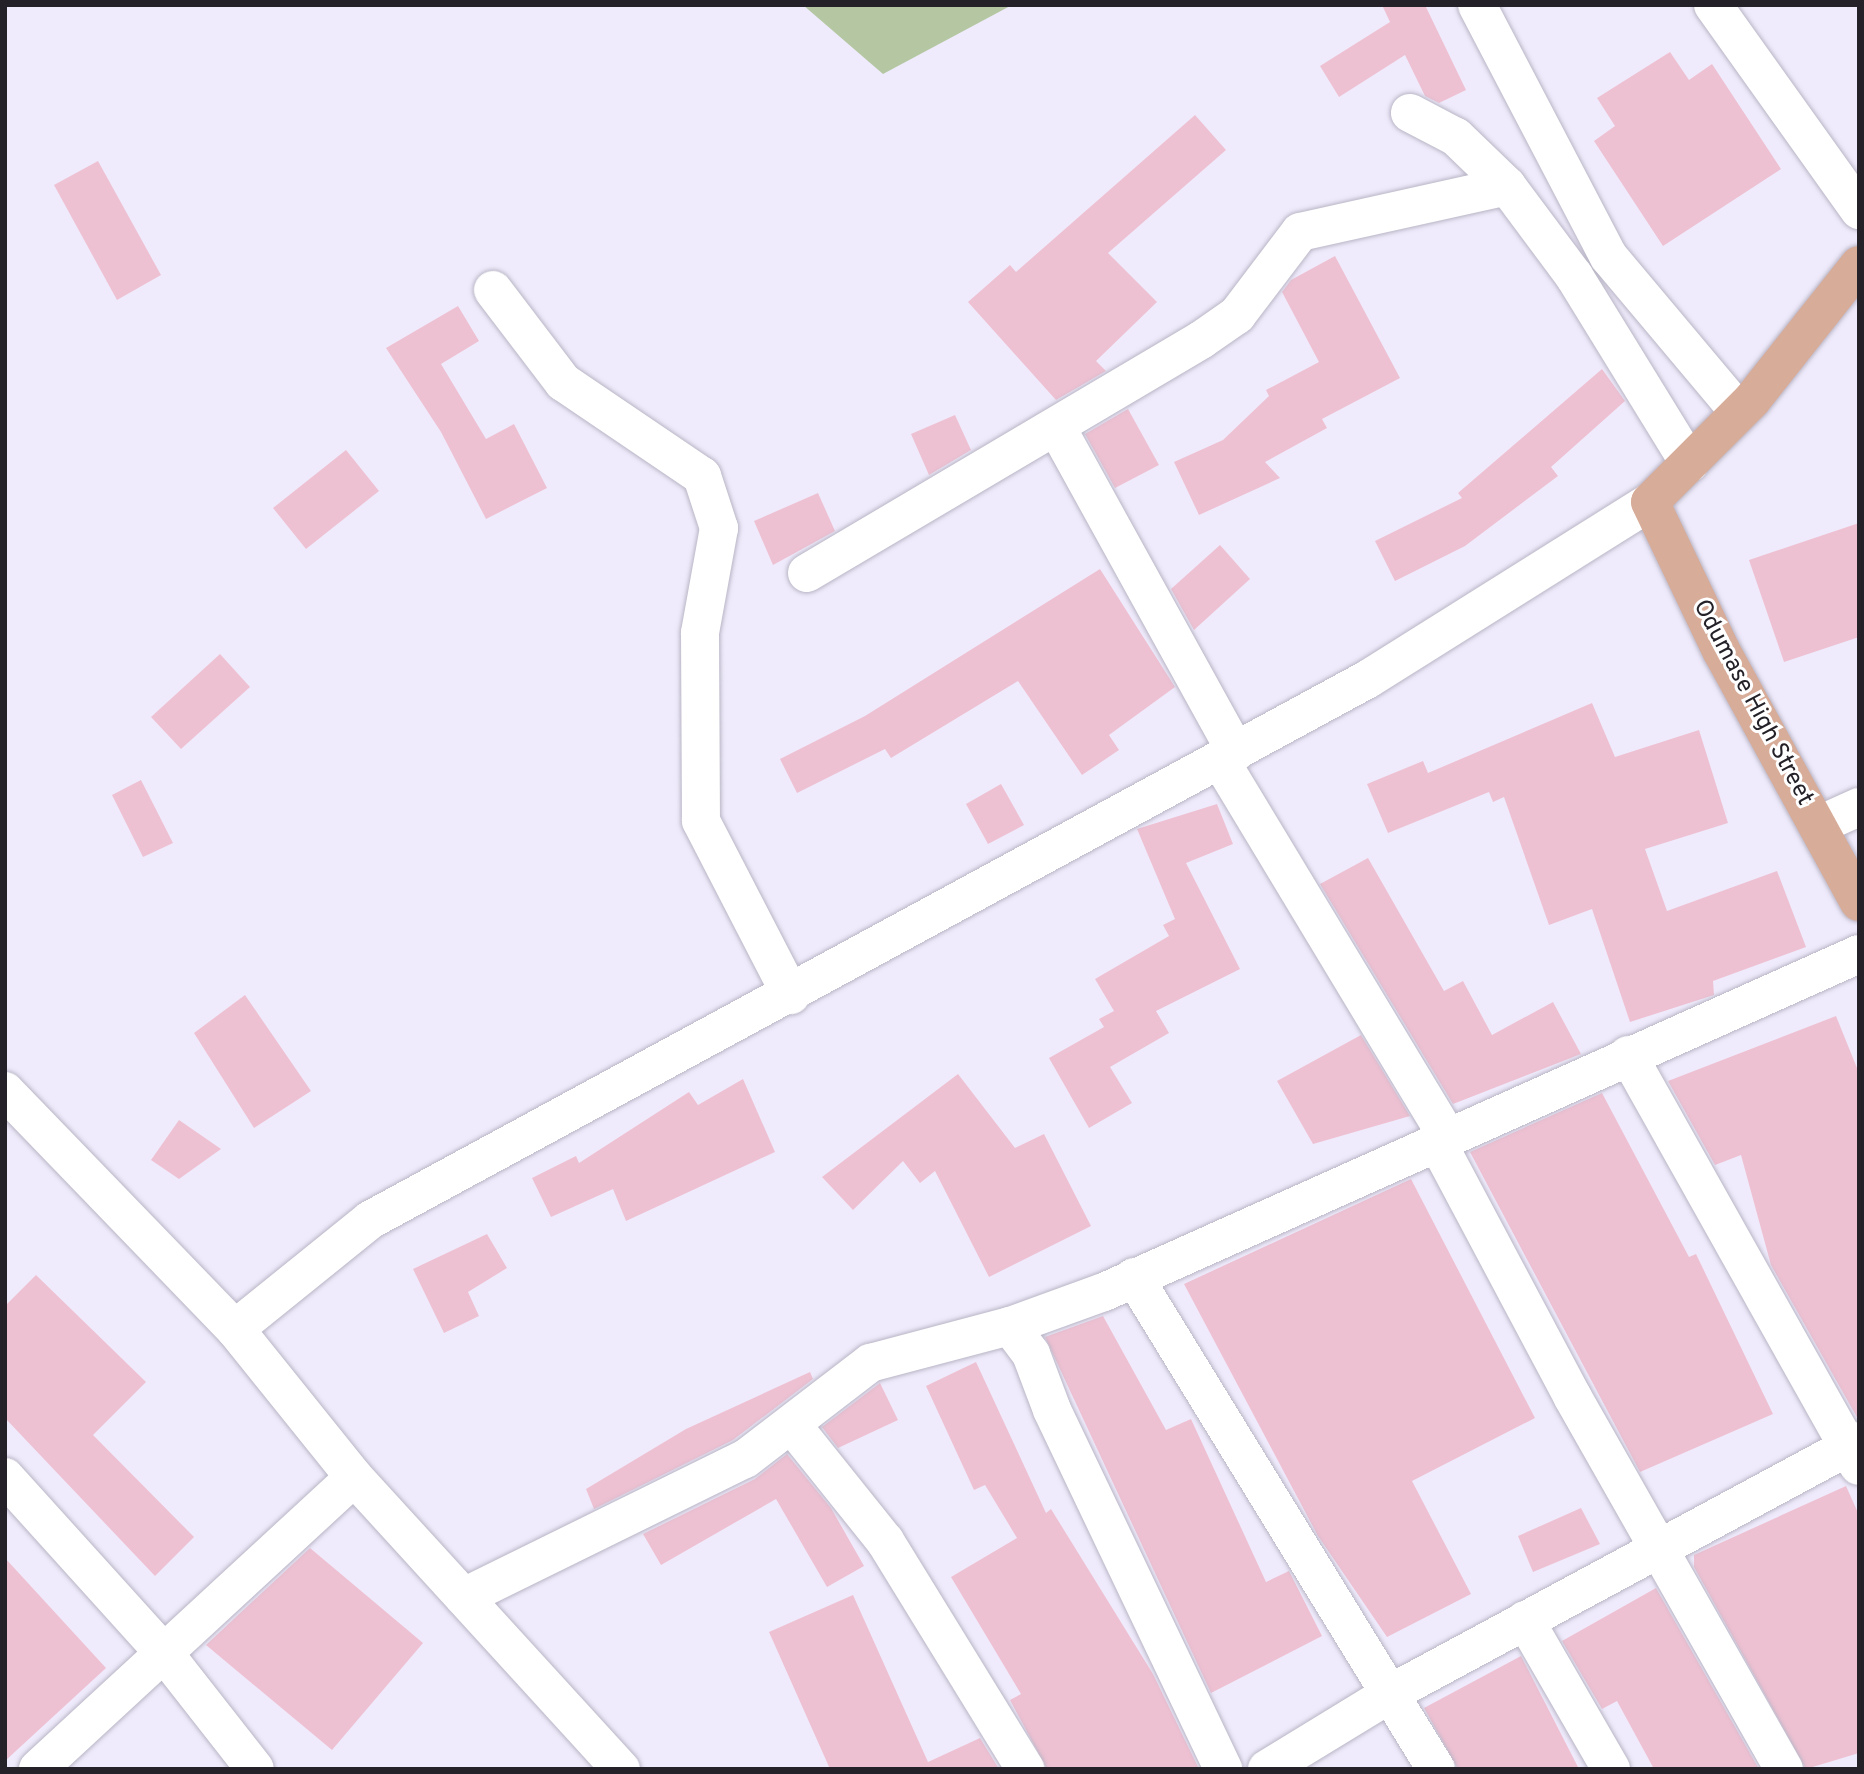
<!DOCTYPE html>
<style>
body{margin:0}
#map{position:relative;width:1864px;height:1774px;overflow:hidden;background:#efebfc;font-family:Overpass,sans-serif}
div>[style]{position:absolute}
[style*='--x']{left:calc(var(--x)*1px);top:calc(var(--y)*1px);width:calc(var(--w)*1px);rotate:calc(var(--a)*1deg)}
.forest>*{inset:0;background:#b4c7a2}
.building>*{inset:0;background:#eec1d2}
.roads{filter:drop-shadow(0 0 2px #b9b5c5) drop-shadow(0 0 2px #b9b5c5)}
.minor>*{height:38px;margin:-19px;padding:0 19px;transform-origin:19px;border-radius:19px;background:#fff}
.major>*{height:38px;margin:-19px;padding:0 19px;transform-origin:19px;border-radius:19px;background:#d7ac99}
span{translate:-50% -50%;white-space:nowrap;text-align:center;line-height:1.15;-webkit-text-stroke:6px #fff;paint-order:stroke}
.street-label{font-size:24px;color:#242228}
.frame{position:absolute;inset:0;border:7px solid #242228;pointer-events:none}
</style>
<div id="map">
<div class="forest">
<i style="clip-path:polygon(803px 5px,1012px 5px,883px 74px)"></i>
</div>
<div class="building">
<i style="clip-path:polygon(1382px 5px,1425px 5px,1466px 90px,1439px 103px,1425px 96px,1405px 55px,1339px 97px,1320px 66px,1390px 22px)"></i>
<i style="clip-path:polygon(1670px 52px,1689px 80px,1712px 64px,1781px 169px,1663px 246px,1594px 141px,1615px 126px,1597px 98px)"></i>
<i style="clip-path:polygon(1195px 115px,1226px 150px,1108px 253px,1157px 302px,1096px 361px,1106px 371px,1056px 400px,968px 302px,1010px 265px,1016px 272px)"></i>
<i style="clip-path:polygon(98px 161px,161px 275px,117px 300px,54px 185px)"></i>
<i style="clip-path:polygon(1335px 256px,1400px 378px,1322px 419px,1327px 428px,1265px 462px,1280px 478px,1199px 515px,1174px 462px,1223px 440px,1269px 396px,1266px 390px,1319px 362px,1282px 292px,1291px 280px)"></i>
<i style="clip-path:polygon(458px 306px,479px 341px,441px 364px,486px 439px,514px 424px,547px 488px,486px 519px,441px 432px,386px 348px)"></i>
<i style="clip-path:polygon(1602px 369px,1625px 401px,1551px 467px,1558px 476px,1465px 546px,1395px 581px,1375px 541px,1462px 498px,1458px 493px)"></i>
<i style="clip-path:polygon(1128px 409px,1159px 465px,1115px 488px,1085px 434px)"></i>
<i style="clip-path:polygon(955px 415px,971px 450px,929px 475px,911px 434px)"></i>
<i style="clip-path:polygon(346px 450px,379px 491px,306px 549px,273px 508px)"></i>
<i style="clip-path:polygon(818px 493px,835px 531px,773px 565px,754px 521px)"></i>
<i style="clip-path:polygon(1859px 523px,1859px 637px,1784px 662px,1749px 560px)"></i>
<i style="clip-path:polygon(1220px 545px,1250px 579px,1194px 630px,1171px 589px)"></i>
<i style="clip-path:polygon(1100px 569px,1175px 687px,1109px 735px,1119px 750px,1082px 775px,1018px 681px,891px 758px,885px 749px,797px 793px,780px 759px,865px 716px)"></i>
<i style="clip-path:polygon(220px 654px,250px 687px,181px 749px,151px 717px)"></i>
<i style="clip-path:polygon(1592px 703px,1615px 757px,1699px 730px,1728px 823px,1645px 849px,1667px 911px,1777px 871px,1806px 947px,1713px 981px,1714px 995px,1630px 1022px,1592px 909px,1549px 925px,1504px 797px,1493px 802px,1489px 792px,1388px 833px,1367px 784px,1423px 761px,1428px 773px)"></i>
<i style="clip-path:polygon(141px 780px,173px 843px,143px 857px,112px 795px)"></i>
<i style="clip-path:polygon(1001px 784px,1024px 825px,988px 844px,966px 804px)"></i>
<i style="clip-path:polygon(1217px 804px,1233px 844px,1186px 863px,1240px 969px,1156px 1011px,1169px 1033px,1110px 1067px,1132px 1103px,1089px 1128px,1049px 1058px,1104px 1027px,1099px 1019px,1114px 1011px,1095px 979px,1169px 936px,1163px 925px,1175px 919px,1137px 829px)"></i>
<i style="clip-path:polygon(1368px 858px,1444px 991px,1463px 981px,1492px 1035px,1553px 1002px,1581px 1054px,1453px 1104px,1320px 884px)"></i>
<i style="clip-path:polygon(245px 995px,311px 1091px,254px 1128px,194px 1033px)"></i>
<i style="clip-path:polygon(1836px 1016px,1859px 1073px,1858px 1419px,1771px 1265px,1741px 1155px,1715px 1165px,1668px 1081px)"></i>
<i style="clip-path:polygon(1361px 1035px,1410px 1116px,1313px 1144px,1277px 1081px)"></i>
<i style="clip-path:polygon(958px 1074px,1015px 1148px,1044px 1134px,1091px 1226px,989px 1277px,935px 1171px,920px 1183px,903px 1161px,853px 1210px,822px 1177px)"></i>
<i style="clip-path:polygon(743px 1079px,775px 1152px,626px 1221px,613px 1189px,551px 1217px,532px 1178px,576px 1156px,579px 1163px,689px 1092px,698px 1105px)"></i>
<i style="clip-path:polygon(1602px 1093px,1689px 1257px,1696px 1254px,1773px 1414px,1640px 1472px,1470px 1152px)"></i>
<i style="clip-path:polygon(179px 1120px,221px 1149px,179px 1179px,151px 1160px)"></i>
<i style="clip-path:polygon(1411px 1179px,1535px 1418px,1412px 1481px,1471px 1594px,1387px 1637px,1318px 1536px,1184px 1284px)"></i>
<i style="clip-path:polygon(487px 1234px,507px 1268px,468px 1292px,479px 1316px,444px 1333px,413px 1269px)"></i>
<i style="clip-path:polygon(36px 1275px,146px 1382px,93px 1435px,194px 1537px,155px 1576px,5px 1418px,5px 1306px)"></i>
<i style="clip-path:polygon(1103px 1316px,1166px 1430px,1191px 1419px,1266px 1582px,1289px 1571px,1322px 1636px,1211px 1693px,1045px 1337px)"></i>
<i style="clip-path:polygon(976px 1362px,1046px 1513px,1051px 1509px,1153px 1674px,1199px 1769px,1047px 1769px,1010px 1700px,1021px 1694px,951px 1577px,1017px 1538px,985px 1485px,974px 1490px,926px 1386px)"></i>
<i style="clip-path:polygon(810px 1372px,813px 1379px,733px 1440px,594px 1509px,586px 1489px,686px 1429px)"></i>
<i style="clip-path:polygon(880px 1383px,898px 1420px,838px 1448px,822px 1427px)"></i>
<i style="clip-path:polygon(787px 1454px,831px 1508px,864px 1566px,827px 1587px,776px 1499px,661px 1565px,643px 1534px,755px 1479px)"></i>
<i style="clip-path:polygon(1846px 1486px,1859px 1515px,1859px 1753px,1806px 1769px,1694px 1567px,1694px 1555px)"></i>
<i style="clip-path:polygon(1581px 1508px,1600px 1544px,1533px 1572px,1518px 1536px)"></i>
<i style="clip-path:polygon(310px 1548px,423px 1643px,332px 1750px,206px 1645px)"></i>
<i style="clip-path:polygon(5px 1558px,106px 1668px,5px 1761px)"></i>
<i style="clip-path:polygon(1656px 1588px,1759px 1769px,1654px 1769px,1617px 1701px,1602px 1709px,1562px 1641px)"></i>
<i style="clip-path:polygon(853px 1595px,928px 1762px,980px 1738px,999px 1769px,830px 1769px,769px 1632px)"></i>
<i style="clip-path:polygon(1521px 1656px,1579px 1769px,1458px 1769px,1424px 1708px)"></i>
</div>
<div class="roads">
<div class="minor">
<i style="--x:1477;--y:5;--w:284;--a:62.4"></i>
<i style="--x:1609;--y:257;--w:202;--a:50"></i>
<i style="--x:1713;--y:5;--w:252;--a:54.5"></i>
<i style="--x:1507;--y:186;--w:112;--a:53.3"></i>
<i style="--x:1574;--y:276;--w:220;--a:58.4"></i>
<i style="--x:493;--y:290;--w:116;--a:52.7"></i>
<i style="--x:563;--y:382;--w:168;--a:34.1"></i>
<i style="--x:702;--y:476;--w:55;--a:71.9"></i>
<i style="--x:719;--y:528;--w:107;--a:100.3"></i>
<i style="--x:700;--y:633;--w:188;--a:89.7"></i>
<i style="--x:701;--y:821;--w:196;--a:62.7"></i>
<i style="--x:1057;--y:428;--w:370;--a:61.1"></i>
<i style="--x:807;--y:573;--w:458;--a:-30.6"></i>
<i style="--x:1201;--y:340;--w:44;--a:-34.8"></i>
<i style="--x:1237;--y:315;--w:104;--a:-52.8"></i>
<i style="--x:1300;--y:232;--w:212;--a:-12.5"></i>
<i style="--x:1507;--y:186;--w:71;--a:-136.1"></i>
<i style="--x:1456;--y:137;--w:52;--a:-152.4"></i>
<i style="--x:1220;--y:760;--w:439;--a:58.9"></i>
<i style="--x:1819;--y:825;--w:44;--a:-24.2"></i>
<i style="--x:1628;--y:1055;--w:471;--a:60.7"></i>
<i style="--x:5;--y:1091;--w:331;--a:46"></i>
<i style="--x:235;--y:1329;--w:190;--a:51.2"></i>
<i style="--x:354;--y:1477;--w:396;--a:47.6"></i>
<i style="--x:1436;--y:1140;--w:290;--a:62"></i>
<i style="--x:1572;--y:1396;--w:429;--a:60.4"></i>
<i style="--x:1134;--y:1277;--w:577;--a:58.46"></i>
<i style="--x:1010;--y:1326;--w:35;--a:53"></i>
<i style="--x:1031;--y:1354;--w:60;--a:69.4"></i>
<i style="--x:1052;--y:1410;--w:398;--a:64.5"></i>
<i style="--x:235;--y:1329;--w:174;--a:-38.9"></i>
<i style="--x:370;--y:1220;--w:1135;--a:-28.46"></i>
<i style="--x:1368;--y:679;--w:333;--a:-32.1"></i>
<i style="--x:792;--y:1425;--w:149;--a:51.3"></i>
<i style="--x:885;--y:1541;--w:268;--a:58.4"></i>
<i style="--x:5;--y:1477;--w:237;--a:47.9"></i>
<i style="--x:164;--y:1653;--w:147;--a:51.9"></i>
<i style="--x:464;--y:1597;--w:313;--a:-26.2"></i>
<i style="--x:745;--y:1459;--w:158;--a:-37.5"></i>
<i style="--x:870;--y:1363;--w:145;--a:-14.8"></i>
<i style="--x:1010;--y:1326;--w:100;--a:-19.9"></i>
<i style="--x:1104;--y:1292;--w:827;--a:-24.12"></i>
<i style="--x:1525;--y:1620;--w:172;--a:60"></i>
<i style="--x:38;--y:1769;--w:430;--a:-42.7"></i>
<i style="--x:1267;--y:1769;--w:148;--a:-31.4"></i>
<i style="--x:1393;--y:1692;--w:529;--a:-28.31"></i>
</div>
<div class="major">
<i style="--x:1859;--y:265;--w:172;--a:128.4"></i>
<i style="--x:1752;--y:400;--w:144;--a:135"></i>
<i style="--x:1650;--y:502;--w:166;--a:64.4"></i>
<i style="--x:1722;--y:652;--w:285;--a:61.3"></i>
</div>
</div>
<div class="street-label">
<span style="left:1752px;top:703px;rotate:62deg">Odumase High Street</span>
</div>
<div class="frame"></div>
</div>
